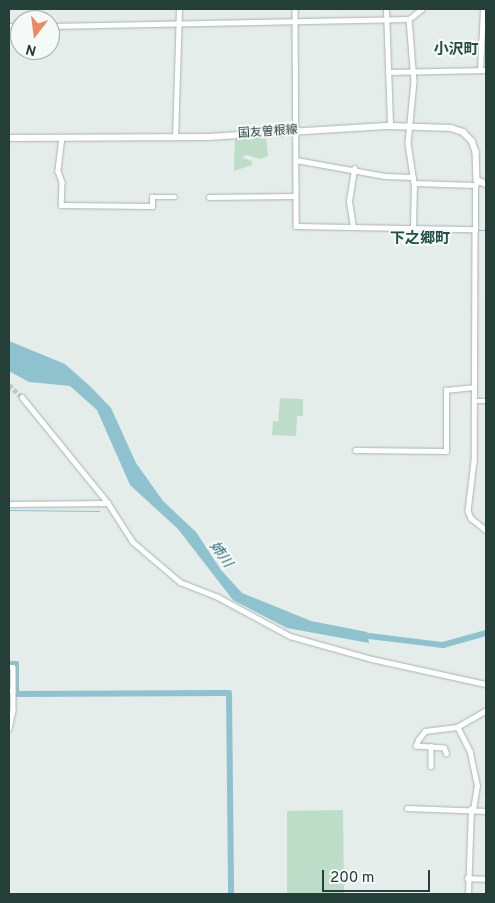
<!DOCTYPE html>
<meta charset="utf-8">
<style>
body{margin:0}
#map{position:relative;width:495px;height:903px;overflow:hidden;background:#e4ede9;font-family:Overpass,"Noto Sans JP",sans-serif}
div>[style]{position:absolute}
[style*='--x']{left:calc(var(--x)*1px);top:calc(var(--y)*1px);width:calc(var(--w)*1px);rotate:calc(var(--a)*1deg)}
.green>*{inset:0;background:#beddc8}
.water>*{inset:0;background:#8fc2cf}
.stream>*{height:1px;margin:-0.5px;padding:0 0.5px;transform-origin:0.5px;border-radius:0.5px;background:#8fc2cf}
.river>*{height:6px;margin:-3px;padding:0 3px;transform-origin:3px;border-radius:3px;background:#8fc2cf}
.minor-tunnel>*{height:4.5px;margin-top:-2.25px;transform-origin:0;background:repeating-linear-gradient(90deg,#becac6 0 4.5px,transparent 0 6.5px)}
.roads{filter:drop-shadow(0 0 1px #a7b5b0) drop-shadow(0 0 1px #a7b5b0)}
.minor>*{height:4.5px;margin:-2.25px;padding:0 2.25px;transform-origin:2.25px;border-radius:2.25px;background:#fff}
.tertiary>*{height:5px;margin:-2.5px;padding:0 2.5px;transform-origin:2.5px;border-radius:2.5px;background:#fff}
.secondary>*{height:5.5px;margin:-2.75px;padding:0 2.75px;transform-origin:2.75px;border-radius:2.75px;background:#fff}
span{translate:-50% -50%;white-space:nowrap;text-align:center;line-height:1.15;-webkit-text-stroke:4px #f5f9f7;paint-order:stroke}
.street-label{font-size:12px;color:#243e38}
.water-label{font-size:14px;color:#216577;font-style:italic}
.quarter-label{font-size:15px;color:#214f46;font-weight:700}
.frame{position:absolute;inset:0;border:10px solid #243e38;pointer-events:none}
.north{position:absolute;left:10px;top:10px;width:50px;height:50px;box-sizing:border-box;background:#f5f9f7;border:1px solid #a1aeab;border-radius:50%;rotate:195deg;font-size:14px;font-weight:700;line-height:20px;text-align:center;color:#243e38}
.north::after{content:'';display:block;margin:auto;width:18px;height:22px;background:#eb8a64;clip-path:polygon(50% 0,100% 100%,50% 72%,0 100%)}
.scale{position:absolute;left:322px;top:870px;width:108px;height:22px;box-sizing:border-box;border:2px solid #243e38;border-top:0;padding-left:6px;font-size:15px;line-height:18px;white-space:nowrap;color:#243e38;-webkit-text-stroke:4px #f5f9f7;paint-order:stroke}
</style>
<div id="map">
<div class="green">
<i style="clip-path:polygon(266px 137px,268px 156px,260px 159px,246px 155px,242px 158px,252px 161px,252px 165px,234px 171px,235px 138px)"></i>
<i style="clip-path:polygon(280px 398px,303px 399px,303px 416px,297px 416px,296px 436px,272px 435px,273px 421px,278px 422px)"></i>
<i style="clip-path:polygon(343px 810px,344px 894px,287px 894px,287px 811px)"></i>
</div>
<div class="water">
<i style="clip-path:polygon(9px 341px,65px 364px,91px 387px,111px 408px,136px 463px,163px 501px,196px 532px,221px 570px,242px 593px,311px 621px,367px 632px,369px 643px,287px 628px,233px 600px,178px 529px,130px 485px,97px 410px,70px 386px,29px 382px,9px 371px)"></i>
</div>
<div class="stream">
<i style="--x:477;--y:230;--w:9;--a:0"></i>
<i style="--x:9;--y:510;--w:90;--a:0.6"></i>
</div>
<div class="river">
<i style="--x:361;--y:635;--w:83;--a:7"></i>
<i style="--x:443;--y:645;--w:45;--a:-15.6"></i>
<i style="--x:9;--y:664;--w:7;--a:0"></i>
<i style="--x:16;--y:664;--w:30;--a:90"></i>
<i style="--x:16;--y:694;--w:210;--a:-0.3"></i>
<i style="--x:229;--y:693;--w:201;--a:89.4"></i>
</div>
<div class="minor-tunnel">
<i style="--x:9;--y:385;--w:18;--a:43"></i>
</div>
<div class="roads">
<div class="minor">
<i style="--x:295;--y:9;--w:217;--a:89.7"></i>
<i style="--x:296;--y:226;--w:179;--a:1"></i>
<i style="--x:475;--y:229;--w:44;--a:-90"></i>
<i style="--x:475;--y:185;--w:4;--a:-45"></i>
<i style="--x:409;--y:19;--w:62;--a:85.4"></i>
<i style="--x:414;--y:81;--w:62;--a:95.5"></i>
<i style="--x:408;--y:143;--w:40;--a:81.5"></i>
<i style="--x:414;--y:183;--w:61;--a:1.9"></i>
<i style="--x:9;--y:26;--w:11;--a:0"></i>
<i style="--x:50;--y:26;--w:359;--a:-1.1"></i>
<i style="--x:409;--y:19;--w:16;--a:-38"></i>
<i style="--x:480;--y:70;--w:61;--a:-87.2"></i>
<i style="--x:388;--y:72;--w:98;--a:-1.2"></i>
<i style="--x:62;--y:137;--w:34;--a:97"></i>
<i style="--x:58;--y:171;--w:12;--a:70"></i>
<i style="--x:62;--y:182;--w:23;--a:92"></i>
<i style="--x:61;--y:205;--w:91;--a:0.6"></i>
<i style="--x:152;--y:206;--w:9;--a:-90"></i>
<i style="--x:152;--y:197;--w:23;--a:0"></i>
<i style="--x:175;--y:137;--w:128;--a:-88.2"></i>
<i style="--x:296;--y:160;--w:90;--a:10.2"></i>
<i style="--x:385;--y:176;--w:28;--a:2"></i>
<i style="--x:209;--y:197;--w:86;--a:-0.7"></i>
<i style="--x:353;--y:227;--w:26;--a:-99"></i>
<i style="--x:349;--y:201;--w:33;--a:-81"></i>
<i style="--x:413;--y:227;--w:44;--a:-88.7"></i>
<i style="--x:475;--y:229;--w:232;--a:90.2"></i>
<i style="--x:474;--y:461;--w:50;--a:96.8"></i>
<i style="--x:468;--y:511;--w:8;--a:67"></i>
<i style="--x:471;--y:518;--w:19;--a:39"></i>
<i style="--x:22;--y:397;--w:136;--a:50.9"></i>
<i style="--x:108;--y:503;--w:46;--a:57.3"></i>
<i style="--x:133;--y:542;--w:62;--a:40.4"></i>
<i style="--x:180;--y:582;--w:41;--a:21.5"></i>
<i style="--x:218;--y:597;--w:82;--a:28.4"></i>
<i style="--x:290;--y:636;--w:85;--a:15.7"></i>
<i style="--x:372;--y:659;--w:117;--a:12.4"></i>
<i style="--x:474;--y:401;--w:12;--a:0"></i>
<i style="--x:355;--y:450;--w:91;--a:0.6"></i>
<i style="--x:446;--y:451;--w:61;--a:-90"></i>
<i style="--x:446;--y:390;--w:27;--a:-6"></i>
<i style="--x:9;--y:504;--w:99;--a:-0.6"></i>
<i style="--x:9;--y:667;--w:4;--a:0"></i>
<i style="--x:13;--y:667;--w:24;--a:90"></i>
<i style="--x:9;--y:691;--w:4;--a:0"></i>
<i style="--x:13;--y:691;--w:19;--a:90"></i>
<i style="--x:13;--y:710;--w:19;--a:102"></i>
<i style="--x:431;--y:746;--w:20;--a:90"></i>
<i style="--x:446;--y:754;--w:6;--a:-108"></i>
<i style="--x:444;--y:748;--w:28;--a:-176"></i>
<i style="--x:416;--y:746;--w:6;--a:-72"></i>
<i style="--x:418;--y:740;--w:11;--a:-52"></i>
<i style="--x:425;--y:731;--w:32;--a:-7"></i>
<i style="--x:407;--y:808;--w:79;--a:2.2"></i>
<i style="--x:473;--y:810;--w:24;--a:-81"></i>
<i style="--x:477;--y:786;--w:35;--a:-102"></i>
<i style="--x:470;--y:752;--w:28;--a:-117"></i>
<i style="--x:457;--y:727;--w:34;--a:-30"></i>
<i style="--x:467;--y:878;--w:19;--a:3"></i>
<i style="--x:468;--y:894;--w:85;--a:-88"></i>
</div>
<div class="tertiary">
<i style="--x:386;--y:9;--w:117;--a:88"></i>
</div>
<div class="secondary">
<i style="--x:9;--y:138;--w:199;--a:-0.3"></i>
<i style="--x:208;--y:137;--w:182;--a:-3.5"></i>
<i style="--x:390;--y:126;--w:61;--a:1.9"></i>
<i style="--x:451;--y:128;--w:13;--a:18"></i>
<i style="--x:463;--y:132;--w:13;--a:45"></i>
<i style="--x:472;--y:141;--w:12;--a:70"></i>
<i style="--x:476;--y:152;--w:28;--a:88"></i>
<i style="--x:477;--y:180;--w:10;--a:24"></i>
</div>
</div>
<div class="street-label">
<span style="left:268px;top:133px;rotate:-4deg">国友曽根線</span>
</div>
<div class="water-label">
<span style="left:220px;top:555px;rotate:54deg">姉川</span>
</div>
<div class="quarter-label">
<span style="left:456px;top:51px">小沢町</span>
<span style="left:420px;top:240px">下之郷町</span>
</div>
<div class="frame"></div>
<div class="north">N</div>
<div class="scale">200 m</div>
</div>
